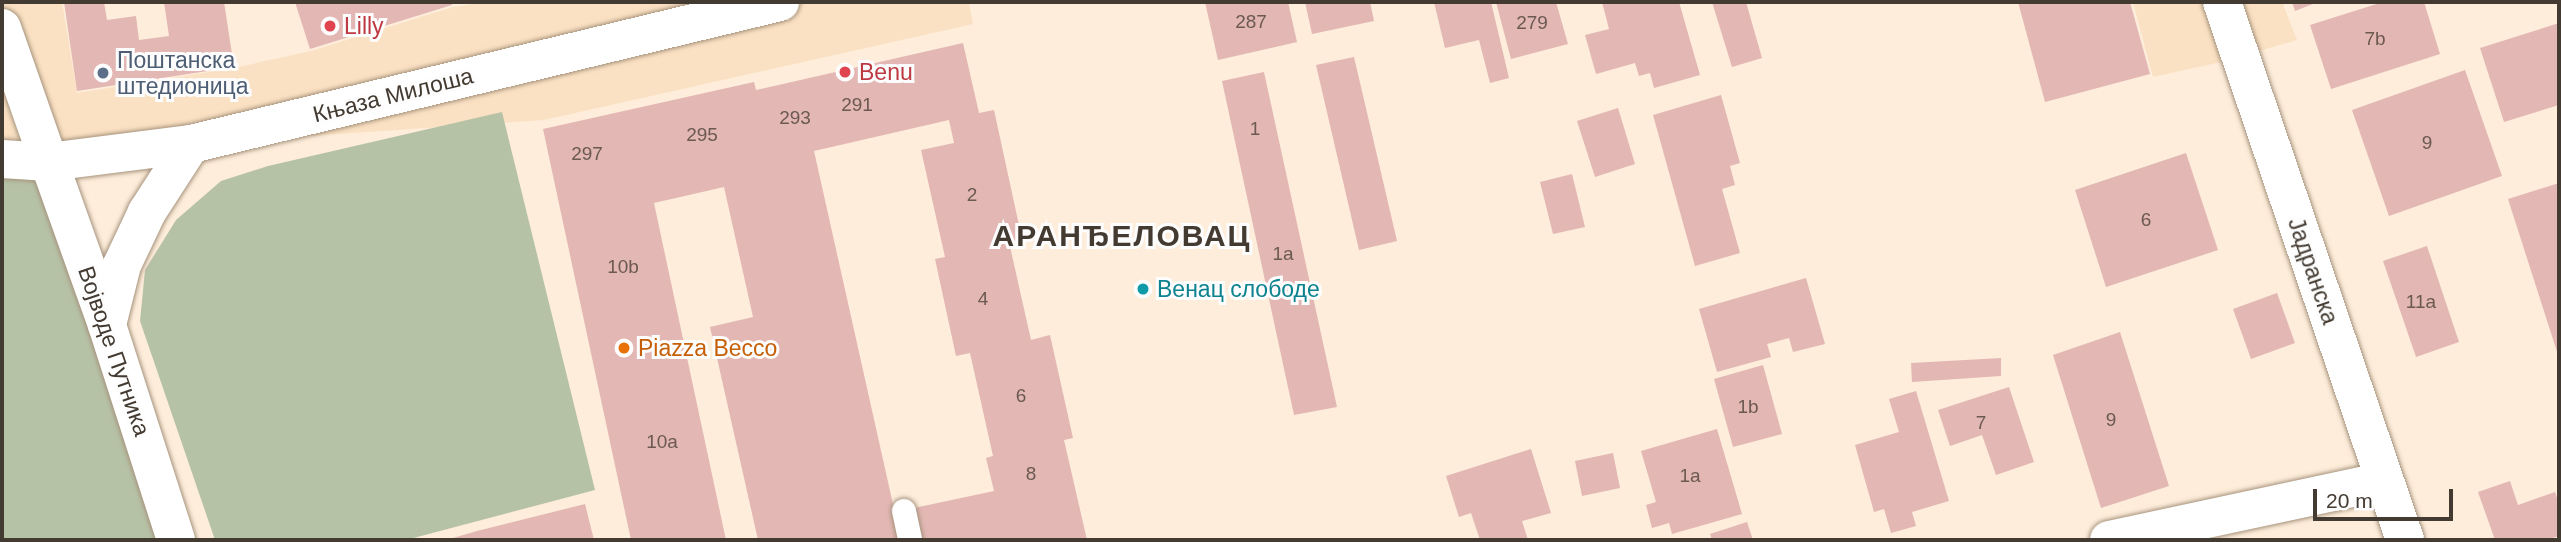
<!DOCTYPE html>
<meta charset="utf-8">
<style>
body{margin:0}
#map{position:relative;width:2561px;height:542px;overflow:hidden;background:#fdedda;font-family:Helvetica,sans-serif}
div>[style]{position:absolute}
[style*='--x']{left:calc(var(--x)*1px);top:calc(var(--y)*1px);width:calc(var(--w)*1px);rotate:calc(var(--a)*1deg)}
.built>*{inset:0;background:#fbe1c3}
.green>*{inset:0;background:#b6c2a6}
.building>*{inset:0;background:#e3b7b4}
.roads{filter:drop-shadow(0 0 2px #a6937d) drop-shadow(0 0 2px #a6937d)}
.service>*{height:24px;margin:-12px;padding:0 12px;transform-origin:12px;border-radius:12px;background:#fff}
.minor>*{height:38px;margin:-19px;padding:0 19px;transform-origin:19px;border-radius:19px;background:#fff}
.tertiary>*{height:38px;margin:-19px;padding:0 19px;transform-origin:19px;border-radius:19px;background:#fff}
.dots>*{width:19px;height:19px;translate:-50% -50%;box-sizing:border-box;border:4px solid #fdfdfd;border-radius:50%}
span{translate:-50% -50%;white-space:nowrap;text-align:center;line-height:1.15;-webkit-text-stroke:6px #fdfdfd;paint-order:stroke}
.number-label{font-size:19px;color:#6b5952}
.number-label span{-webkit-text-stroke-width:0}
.health-label{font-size:23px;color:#be3a42}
.left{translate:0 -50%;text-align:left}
.service-label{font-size:23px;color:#4e5e75}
.street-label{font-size:23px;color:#433a31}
.culture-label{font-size:23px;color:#0d838f}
.food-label{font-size:23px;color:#c56008}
.district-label{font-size:30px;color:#433a31;font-weight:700;letter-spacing:2px}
.frame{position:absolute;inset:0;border:4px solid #433a31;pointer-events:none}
.scale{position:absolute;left:2313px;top:489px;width:140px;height:32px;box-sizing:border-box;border:4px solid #433a31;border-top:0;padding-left:9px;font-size:21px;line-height:24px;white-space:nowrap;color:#433a31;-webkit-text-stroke:5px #fdfdfd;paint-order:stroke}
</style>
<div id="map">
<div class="built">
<i style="clip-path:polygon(2px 2px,62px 2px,77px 93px,234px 68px,311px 51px,453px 7px,488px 2px,969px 2px,973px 24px,544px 120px,2px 157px)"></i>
<i style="clip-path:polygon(2133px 2px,2282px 2px,2297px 40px,2221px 62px,2153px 77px)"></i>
</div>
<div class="green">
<i style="clip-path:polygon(502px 112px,595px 490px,406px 540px,215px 540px,140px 321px,145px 270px,176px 220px,221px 181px,268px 166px)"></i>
<i style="clip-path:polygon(2px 161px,49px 162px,175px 540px,2px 540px)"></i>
</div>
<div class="building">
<i style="clip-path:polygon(64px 2px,104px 2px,107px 20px,136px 16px,139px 40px,169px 36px,164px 2px,224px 2px,234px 67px,77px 91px)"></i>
<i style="clip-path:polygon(295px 2px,451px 2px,452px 5px,310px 49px)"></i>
<i style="clip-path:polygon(1205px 2px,1288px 2px,1297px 42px,1218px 60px)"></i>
<i style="clip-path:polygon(1305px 2px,1370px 2px,1374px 21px,1312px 34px)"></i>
<i style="clip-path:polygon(1434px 2px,1491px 2px,1509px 78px,1490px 83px,1479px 40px,1445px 48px)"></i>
<i style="clip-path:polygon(1496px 2px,1556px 2px,1568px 44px,1511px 59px)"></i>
<i style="clip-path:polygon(1602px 2px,1679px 2px,1700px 75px,1654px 88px,1650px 73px,1639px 76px,1635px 63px,1596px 74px,1585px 35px,1609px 29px)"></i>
<i style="clip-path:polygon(1712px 2px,1746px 2px,1762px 58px,1732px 67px)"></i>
<i style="clip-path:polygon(2018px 2px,2130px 2px,2150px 74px,2045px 102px)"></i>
<i style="clip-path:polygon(2292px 2px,2318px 2px,2295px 11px)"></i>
<i style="clip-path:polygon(2383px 2px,2424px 2px,2440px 54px,2331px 89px,2310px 25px)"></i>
<i style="clip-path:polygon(2559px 23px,2559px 105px,2504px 122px,2480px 48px)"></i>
<i style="clip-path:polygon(963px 43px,979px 113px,994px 110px,1022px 239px,1009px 242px,1031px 340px,1050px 335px,1073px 438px,1064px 440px,1087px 540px,921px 540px,914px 508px,994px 491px,986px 458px,993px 456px,970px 353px,956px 356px,935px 259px,945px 257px,921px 150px,954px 143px,949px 120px,814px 151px,901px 540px,758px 540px,710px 327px,753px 317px,724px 187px,654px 203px,726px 540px,631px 540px,543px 129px,754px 82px,756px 90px)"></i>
<i style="clip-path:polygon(1354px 57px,1397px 241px,1359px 250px,1316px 65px)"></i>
<i style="clip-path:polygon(2465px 70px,2502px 176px,2389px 216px,2352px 110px)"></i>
<i style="clip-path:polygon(1264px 72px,1337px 407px,1294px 415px,1222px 81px)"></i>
<i style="clip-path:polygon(1721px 95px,1740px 163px,1730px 166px,1735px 185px,1722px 189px,1740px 253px,1695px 266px,1653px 115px)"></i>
<i style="clip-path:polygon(1618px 108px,1635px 164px,1595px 177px,1577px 121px)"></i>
<i style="clip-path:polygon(2186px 153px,2218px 250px,2106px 287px,2075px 190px)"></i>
<i style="clip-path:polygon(1572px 174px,1585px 227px,1553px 234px,1540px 182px)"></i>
<i style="clip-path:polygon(2559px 183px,2559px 358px,2508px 199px)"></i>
<i style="clip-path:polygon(2427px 246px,2459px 342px,2416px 357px,2383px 261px)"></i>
<i style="clip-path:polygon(1806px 278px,1825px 344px,1793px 352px,1789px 338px,1767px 344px,1771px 357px,1717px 372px,1699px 309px)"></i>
<i style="clip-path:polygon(2277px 293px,2295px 343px,2251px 359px,2233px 309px)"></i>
<i style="clip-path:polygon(2120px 332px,2169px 486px,2101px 508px,2053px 355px)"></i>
<i style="clip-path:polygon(2001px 358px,2001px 376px,1912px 382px,1911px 363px)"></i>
<i style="clip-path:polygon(1763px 365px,1782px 434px,1733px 447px,1714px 379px)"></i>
<i style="clip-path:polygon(2009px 387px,2034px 462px,1996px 475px,1982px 435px,1950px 446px,1938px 410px)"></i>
<i style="clip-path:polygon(1916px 391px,1949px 501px,1912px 512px,1916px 526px,1891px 533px,1884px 509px,1874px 512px,1855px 445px,1899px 432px,1889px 399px)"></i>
<i style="clip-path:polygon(1717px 429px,1742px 514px,1672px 534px,1669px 523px,1652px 528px,1646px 505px,1656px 502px,1641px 451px)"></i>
<i style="clip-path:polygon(1531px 449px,1551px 513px,1522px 521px,1528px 540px,1480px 540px,1471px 513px,1459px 517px,1446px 476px)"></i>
<i style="clip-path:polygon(1613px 453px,1620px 488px,1582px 496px,1575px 461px)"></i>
<i style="clip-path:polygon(2510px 481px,2518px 505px,2555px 492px,2559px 504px,2559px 536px,2547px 540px,2495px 540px,2478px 492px)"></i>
<i style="clip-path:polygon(585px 504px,594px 540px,446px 540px,477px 531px)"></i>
<i style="clip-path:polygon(1747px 522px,1753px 540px,1712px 540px,1710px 534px)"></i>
</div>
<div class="roads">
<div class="service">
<i style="--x:904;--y:511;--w:30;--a:78"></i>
</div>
<div class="minor">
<i style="--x:2222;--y:2;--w:568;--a:71.21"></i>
<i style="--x:49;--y:162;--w:173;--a:70.4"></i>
<i style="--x:107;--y:325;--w:226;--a:72.2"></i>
<i style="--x:2109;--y:540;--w:281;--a:-12.1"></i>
</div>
<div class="tertiary">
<i style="--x:2;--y:28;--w:142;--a:70.7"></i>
<i style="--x:2;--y:159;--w:47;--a:3.7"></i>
<i style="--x:49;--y:162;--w:143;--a:-7.2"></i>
<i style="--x:191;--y:144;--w:606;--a:-13.55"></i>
<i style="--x:107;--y:325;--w:62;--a:-76"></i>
<i style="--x:122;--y:265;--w:59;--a:-64.7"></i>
<i style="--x:147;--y:212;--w:81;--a:-57.1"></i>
</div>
</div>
<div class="dots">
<i style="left:330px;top:26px;background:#e0444e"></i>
<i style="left:845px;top:72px;background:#e0444e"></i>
<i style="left:103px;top:73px;background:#5c6f8a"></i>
<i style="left:1143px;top:289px;background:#0f9aa8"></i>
<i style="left:624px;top:348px;background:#e8710a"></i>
</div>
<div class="number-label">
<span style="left:1251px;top:22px">287</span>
<span style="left:1532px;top:23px">279</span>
<span style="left:2375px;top:39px">7b</span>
<span style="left:857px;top:105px">291</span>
<span style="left:795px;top:118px">293</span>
<span style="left:1255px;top:129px">1</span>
<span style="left:702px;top:135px">295</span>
<span style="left:2427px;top:143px">9</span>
<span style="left:587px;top:154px">297</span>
<span style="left:972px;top:195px">2</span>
<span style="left:2146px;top:220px">6</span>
<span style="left:1283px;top:254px">1a</span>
<span style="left:623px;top:267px">10b</span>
<span style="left:983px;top:299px">4</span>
<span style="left:2421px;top:302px">11a</span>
<span style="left:1021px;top:396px">6</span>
<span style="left:1748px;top:407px">1b</span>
<span style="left:2111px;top:420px">9</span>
<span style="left:1981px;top:423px">7</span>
<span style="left:662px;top:442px">10a</span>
<span style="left:1031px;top:474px">8</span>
<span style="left:1690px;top:476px">1a</span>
</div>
<div class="health-label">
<span class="left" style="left:344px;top:26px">Lilly</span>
<span class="left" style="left:859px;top:72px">Benu</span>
</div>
<div class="service-label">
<span class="left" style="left:117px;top:73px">Поштанска<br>штедионица</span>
</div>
<div class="street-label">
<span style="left:393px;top:95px;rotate:-14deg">Књаза Милоша</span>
<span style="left:2313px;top:271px;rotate:71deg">Јадранска</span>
<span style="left:114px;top:351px;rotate:71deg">Војводе Путника</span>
</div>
<div class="culture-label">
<span class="left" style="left:1157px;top:289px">Венац слободе</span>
</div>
<div class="food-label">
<span class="left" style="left:638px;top:348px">Piazza Becco</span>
</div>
<div class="district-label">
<span style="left:1122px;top:236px">АРАНЂЕЛОВАЦ</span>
</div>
<div class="frame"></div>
<div class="scale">20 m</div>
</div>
